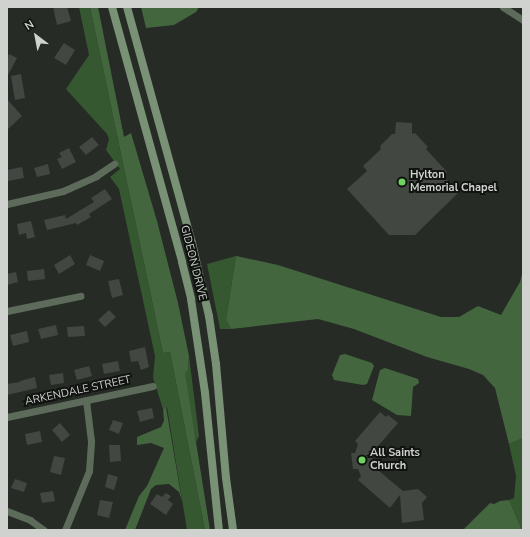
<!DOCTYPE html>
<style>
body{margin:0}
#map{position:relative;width:530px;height:537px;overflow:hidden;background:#262b26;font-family:"Nunito Sans",sans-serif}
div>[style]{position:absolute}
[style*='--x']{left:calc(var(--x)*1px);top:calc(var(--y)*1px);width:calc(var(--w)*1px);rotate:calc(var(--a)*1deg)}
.green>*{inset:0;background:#365831}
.forest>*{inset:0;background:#43663e}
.building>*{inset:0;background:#424741}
.minor>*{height:7px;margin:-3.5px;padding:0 3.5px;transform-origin:3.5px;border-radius:3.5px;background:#5d6c5a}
.secondary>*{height:8px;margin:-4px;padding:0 4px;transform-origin:4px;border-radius:4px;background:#799275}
.dots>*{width:11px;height:11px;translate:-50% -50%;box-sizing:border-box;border:2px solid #111310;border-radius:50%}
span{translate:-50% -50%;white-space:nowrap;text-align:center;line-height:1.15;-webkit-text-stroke:4px #111310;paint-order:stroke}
.poi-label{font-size:11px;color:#cfd2cf;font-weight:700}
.left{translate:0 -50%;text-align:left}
.street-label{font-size:11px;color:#cfd2cf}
.frame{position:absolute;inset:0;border:8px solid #cfd2cf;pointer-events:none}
.north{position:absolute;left:16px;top:16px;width:40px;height:40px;-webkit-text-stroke:3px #111310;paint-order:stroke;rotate:328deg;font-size:11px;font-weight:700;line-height:16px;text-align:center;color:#cfd2cf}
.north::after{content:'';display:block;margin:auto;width:14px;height:18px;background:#cfd2cf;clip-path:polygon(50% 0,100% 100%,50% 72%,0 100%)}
</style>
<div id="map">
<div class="green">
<i style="clip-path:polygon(79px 7px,90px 7px,163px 353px,170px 352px,205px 530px,187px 530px,167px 407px,163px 409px,153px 378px,155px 356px,119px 189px,110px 177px,120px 169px,106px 150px,109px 139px,107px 134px,66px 89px,89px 55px)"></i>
<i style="clip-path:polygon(236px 256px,226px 320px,231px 329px,220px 329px,207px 264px)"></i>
<i style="clip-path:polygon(189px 356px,199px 436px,196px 442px,184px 373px,188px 370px)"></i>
<i style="clip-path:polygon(523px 438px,523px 530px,522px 530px,509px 500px,514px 498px,516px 476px,509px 444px)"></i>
</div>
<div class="forest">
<i style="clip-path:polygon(90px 7px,98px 7px,124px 137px,131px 133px,157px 221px,178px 303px,189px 356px,188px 370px,185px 373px,210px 530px,205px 530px,170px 352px,163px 353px)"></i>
<i style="clip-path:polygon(141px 7px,199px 7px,196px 12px,174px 25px,146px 28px)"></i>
<i style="clip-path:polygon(236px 256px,278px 265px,441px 317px,459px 317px,478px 306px,501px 315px,520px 282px,523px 270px,523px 438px,509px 444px,495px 388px,483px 375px,469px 369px,427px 357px,354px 329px,318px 319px,231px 329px,226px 320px)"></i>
<i style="clip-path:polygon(345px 354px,372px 363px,374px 366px,367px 384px,363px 385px,334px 380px,332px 375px,340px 355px)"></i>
<i style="clip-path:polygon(385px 368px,418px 379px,419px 383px,413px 387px,411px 416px,397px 415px,372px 400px,380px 370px)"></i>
<i style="clip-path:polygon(166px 407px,182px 501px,179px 492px,169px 484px,156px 485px,151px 489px,135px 530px,125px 530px,139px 496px,147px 486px,164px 448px,151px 443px,137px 445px,137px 437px,161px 427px,164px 421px,163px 409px)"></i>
<i style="clip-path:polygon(509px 500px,522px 530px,463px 530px,490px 503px,494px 504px,500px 501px)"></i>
</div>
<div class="building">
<i style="clip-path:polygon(53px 7px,67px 7px,71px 21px,57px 25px)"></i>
<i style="clip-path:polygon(64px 43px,75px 50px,66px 65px,54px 58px)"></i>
<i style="clip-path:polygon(9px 54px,17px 58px,7px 77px,7px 58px)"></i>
<i style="clip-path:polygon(21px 74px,25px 98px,15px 100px,11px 76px)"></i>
<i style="clip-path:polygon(7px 99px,22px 116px,7px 130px)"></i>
<i style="clip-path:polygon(396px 122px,412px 123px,412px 134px,415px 133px,428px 147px,426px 149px,447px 172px,443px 176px,459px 192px,415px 235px,389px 235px,347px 189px,367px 171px,363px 166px,381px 149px,380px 146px,392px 134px,395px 134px)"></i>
<i style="clip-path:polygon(92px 137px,99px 145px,86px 155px,79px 147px)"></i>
<i style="clip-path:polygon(69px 148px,76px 162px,62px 169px,57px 159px,62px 157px,59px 153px)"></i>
<i style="clip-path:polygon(48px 164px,50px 174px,37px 177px,34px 168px)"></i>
<i style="clip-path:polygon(22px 167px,24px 178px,8px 181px,7px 170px)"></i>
<i style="clip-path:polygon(105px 189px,112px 199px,89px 214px,91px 217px,77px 225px,76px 223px,47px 230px,44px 220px,65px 215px,66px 219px,94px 202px,91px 198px)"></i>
<i style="clip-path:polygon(31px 221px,35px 237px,27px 239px,26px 233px,19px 235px,17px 224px)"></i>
<i style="clip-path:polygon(70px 255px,75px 264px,59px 274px,54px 265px)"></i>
<i style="clip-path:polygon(90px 255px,104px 261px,100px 271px,86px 265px)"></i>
<i style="clip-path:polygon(44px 269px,45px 279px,28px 281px,27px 271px)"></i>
<i style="clip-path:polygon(16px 272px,18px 282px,7px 285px,7px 274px)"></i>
<i style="clip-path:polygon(119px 279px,123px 295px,112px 298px,108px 281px)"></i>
<i style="clip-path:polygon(109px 310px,116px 317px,105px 327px,98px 320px)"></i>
<i style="clip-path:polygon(56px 325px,58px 335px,41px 339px,38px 329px)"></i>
<i style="clip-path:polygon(84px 326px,85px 336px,68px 337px,67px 327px)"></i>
<i style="clip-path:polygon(27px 331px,29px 342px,13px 346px,10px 335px)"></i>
<i style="clip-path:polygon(145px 347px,149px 367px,141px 370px,138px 361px,131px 362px,129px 351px)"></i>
<i style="clip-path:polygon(118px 361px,120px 371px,104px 374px,102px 364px)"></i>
<i style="clip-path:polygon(89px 366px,92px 376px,77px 380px,74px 370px)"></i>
<i style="clip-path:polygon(63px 373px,64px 383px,51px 385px,49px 375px)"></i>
<i style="clip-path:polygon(35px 377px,37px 388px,7px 395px,7px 384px,20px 382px,20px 381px)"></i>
<i style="clip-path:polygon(152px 408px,154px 418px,140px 422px,137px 411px)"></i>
<i style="clip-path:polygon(380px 412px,386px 417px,388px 415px,398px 423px,372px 453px,373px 466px,403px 491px,418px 489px,427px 497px,422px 503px,424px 520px,402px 523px,400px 495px,390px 508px,358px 480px,361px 476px,358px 469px,353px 469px,351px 453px,355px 453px,358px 444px,355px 441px)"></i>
<i style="clip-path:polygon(113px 420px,123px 423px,119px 434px,109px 430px)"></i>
<i style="clip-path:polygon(60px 423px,70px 435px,62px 442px,52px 430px)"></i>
<i style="clip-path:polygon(40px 431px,42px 442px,27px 445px,25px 434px)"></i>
<i style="clip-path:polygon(109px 445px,120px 445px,121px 461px,110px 462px)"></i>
<i style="clip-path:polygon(54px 456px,65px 458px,61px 475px,50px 472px)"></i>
<i style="clip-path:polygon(108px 474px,118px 477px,114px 490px,105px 487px)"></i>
<i style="clip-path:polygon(15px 479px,27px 483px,24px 492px,11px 488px)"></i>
<i style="clip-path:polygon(53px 491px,55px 501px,42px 503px,40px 493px)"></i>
<i style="clip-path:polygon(166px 493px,171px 496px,168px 500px,173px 504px,166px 515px,150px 504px,157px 494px,162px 497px)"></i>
<i style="clip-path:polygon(100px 500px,113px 502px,109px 518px,97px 515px)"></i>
</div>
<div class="minor">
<i style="--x:503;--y:7;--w:24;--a:33"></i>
<i style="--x:7;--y:204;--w:57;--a:-13.1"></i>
<i style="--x:63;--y:191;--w:36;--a:-24"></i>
<i style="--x:96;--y:176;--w:22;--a:-34"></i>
<i style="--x:7;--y:311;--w:75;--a:-11.6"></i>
<i style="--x:7;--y:417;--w:149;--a:-12"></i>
<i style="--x:7;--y:511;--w:25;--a:21"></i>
<i style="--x:30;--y:520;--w:17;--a:36"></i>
<i style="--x:65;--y:530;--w:64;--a:-67.9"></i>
<i style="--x:89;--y:471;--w:30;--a:-86"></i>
<i style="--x:91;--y:441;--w:41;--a:-97"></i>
</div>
<div class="secondary">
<i style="--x:112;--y:7;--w:264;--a:74.6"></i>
<i style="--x:182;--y:262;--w:38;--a:76"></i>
<i style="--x:191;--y:299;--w:95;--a:81.5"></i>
<i style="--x:205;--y:393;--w:138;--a:84.2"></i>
<i style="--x:127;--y:7;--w:245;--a:74.6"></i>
<i style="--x:192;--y:243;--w:75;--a:76.9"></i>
<i style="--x:209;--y:316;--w:49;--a:81.7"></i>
<i style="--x:216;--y:364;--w:114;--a:85"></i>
<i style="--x:226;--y:478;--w:52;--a:82.3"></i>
</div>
<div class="dots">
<i style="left:402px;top:182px;background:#6ed360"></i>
<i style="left:362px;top:460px;background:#6ed360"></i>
</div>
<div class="poi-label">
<span class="left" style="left:410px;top:182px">Hylton<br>Memorial Chapel</span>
<span class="left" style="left:370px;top:460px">All Saints<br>Church</span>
</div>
<div class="street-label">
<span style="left:193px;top:263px;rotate:76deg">GIDEON DRIVE</span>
<span style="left:78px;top:391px;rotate:-12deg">ARKENDALE STREET</span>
</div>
<div class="frame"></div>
<div class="north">N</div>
</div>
